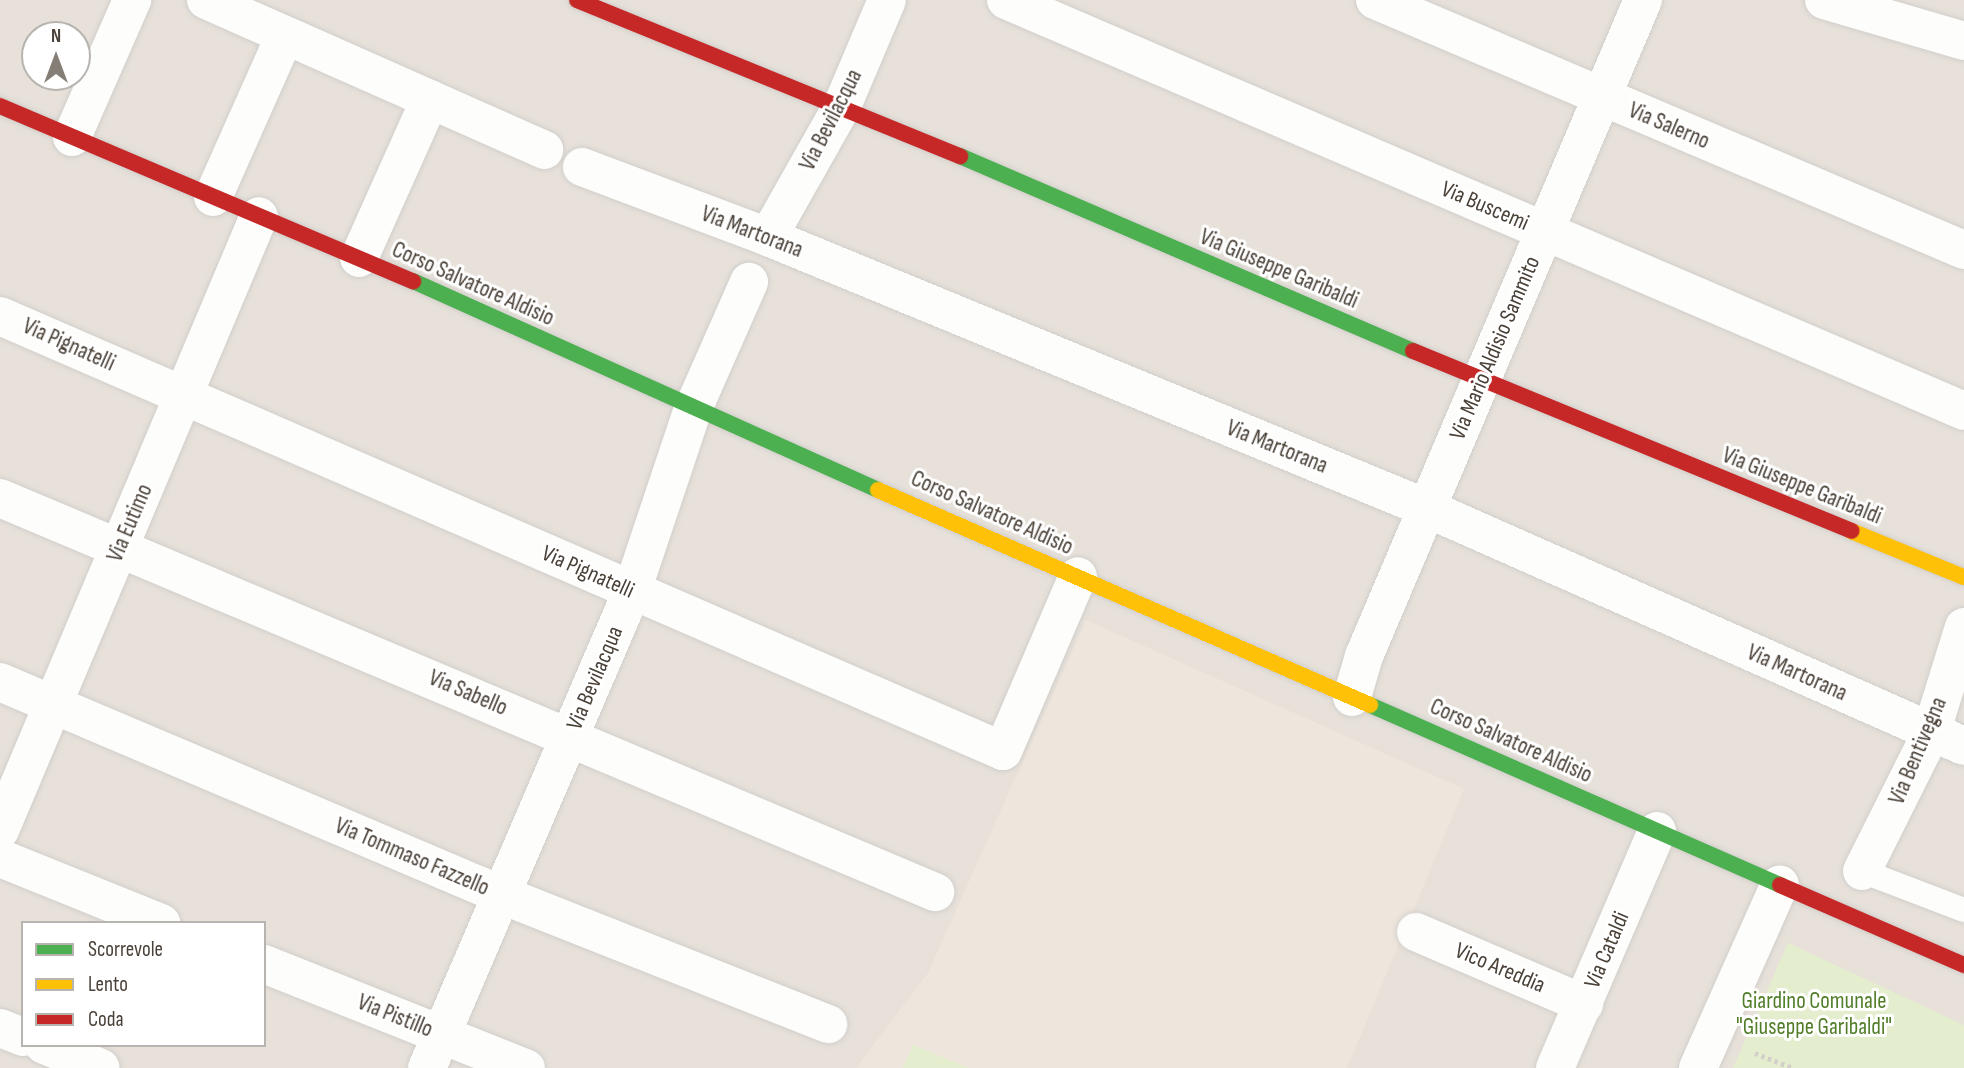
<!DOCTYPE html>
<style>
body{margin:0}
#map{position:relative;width:1964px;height:1068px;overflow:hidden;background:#f3f0ed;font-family:"Sofia Sans Condensed",sans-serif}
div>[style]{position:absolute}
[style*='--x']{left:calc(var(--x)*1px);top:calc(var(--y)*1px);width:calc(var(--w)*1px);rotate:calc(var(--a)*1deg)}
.residential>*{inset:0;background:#e7e1da}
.education>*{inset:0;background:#eee6dc}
.green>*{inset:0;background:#e4edcd}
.path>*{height:4.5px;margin-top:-2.25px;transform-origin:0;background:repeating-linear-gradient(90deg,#d3d0cb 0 3.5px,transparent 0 7px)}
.roads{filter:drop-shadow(0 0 2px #d1ceca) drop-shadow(0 0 2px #d1ceca)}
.lane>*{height:24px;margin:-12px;padding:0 12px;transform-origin:12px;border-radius:12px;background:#fdfdfc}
.street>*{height:38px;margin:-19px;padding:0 19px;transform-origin:19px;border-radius:19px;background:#fdfdfc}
.fast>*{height:16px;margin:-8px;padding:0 8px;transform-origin:8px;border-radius:8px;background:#4caf50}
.slow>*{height:16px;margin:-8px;padding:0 8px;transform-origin:8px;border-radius:8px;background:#ffc107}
.jam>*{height:16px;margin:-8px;padding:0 8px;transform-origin:8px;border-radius:8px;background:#c62828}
span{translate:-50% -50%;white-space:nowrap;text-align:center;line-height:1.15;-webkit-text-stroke:6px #fff;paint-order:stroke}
.street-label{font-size:23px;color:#4a4138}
.park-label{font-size:23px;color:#527e29}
.legend{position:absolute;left:21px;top:921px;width:245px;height:126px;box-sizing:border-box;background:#fff;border:2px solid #b7b3af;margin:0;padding:9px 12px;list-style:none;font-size:21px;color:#4a4138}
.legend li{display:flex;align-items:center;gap:14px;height:35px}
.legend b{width:35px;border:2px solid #b7b3af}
.north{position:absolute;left:21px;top:21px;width:70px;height:70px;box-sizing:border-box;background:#fff;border:2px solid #b7b3af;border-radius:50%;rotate:0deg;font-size:19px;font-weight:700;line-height:28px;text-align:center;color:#4a4138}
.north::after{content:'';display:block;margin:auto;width:24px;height:32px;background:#857e77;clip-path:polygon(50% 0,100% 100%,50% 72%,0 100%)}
</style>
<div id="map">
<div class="residential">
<i style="clip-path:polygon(evenodd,0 0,1964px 0,1964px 1068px,0 1068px,0 0,35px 35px,77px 35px,77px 77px,35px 77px,35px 35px,0 0,23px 923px,264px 923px,264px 1045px,23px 1045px,23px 923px)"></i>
</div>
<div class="education">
<i style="clip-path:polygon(1086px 620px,1464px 789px,1347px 1068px,856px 1068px,928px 973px)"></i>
</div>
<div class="green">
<i style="clip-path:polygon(1788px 943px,1964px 1025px,1964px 1068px,1733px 1068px)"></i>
<i style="clip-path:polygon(913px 1045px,969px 1068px,903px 1068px)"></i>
</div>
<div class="path">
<i style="--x:1755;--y:1053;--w:41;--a:21.5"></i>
</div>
<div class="roads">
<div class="lane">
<i style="--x:1862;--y:871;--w:109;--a:20.9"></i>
</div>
<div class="street">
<i style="--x:206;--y:0;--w:370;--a:23.9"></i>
<i style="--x:1006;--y:0;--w:1042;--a:23.22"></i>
<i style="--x:1375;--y:0;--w:640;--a:23"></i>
<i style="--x:1824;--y:0;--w:146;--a:16.3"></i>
<i style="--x:72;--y:137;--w:150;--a:-66.3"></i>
<i style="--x:582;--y:167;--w:199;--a:20.6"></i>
<i style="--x:768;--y:237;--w:712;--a:22.38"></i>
<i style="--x:1426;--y:508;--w:588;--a:23.86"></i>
<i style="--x:213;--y:197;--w:177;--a:-66"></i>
<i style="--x:768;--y:237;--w:150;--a:-60.5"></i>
<i style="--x:842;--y:106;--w:115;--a:-67"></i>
<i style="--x:359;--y:258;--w:174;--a:-65.9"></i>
<i style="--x:0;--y:316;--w:1093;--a:23.45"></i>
<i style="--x:1003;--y:751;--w:190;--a:-66.8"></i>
<i style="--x:0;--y:498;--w:1015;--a:22.85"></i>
<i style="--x:0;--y:682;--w:545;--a:22.99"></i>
<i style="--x:502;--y:895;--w:351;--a:21.6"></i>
<i style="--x:1352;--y:697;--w:43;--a:-73.7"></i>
<i style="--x:1364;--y:656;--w:713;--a:-66.96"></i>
<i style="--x:0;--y:830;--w:666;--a:-67.13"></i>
<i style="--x:0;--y:858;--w:174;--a:22"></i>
<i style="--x:1862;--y:871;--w:154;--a:-63.4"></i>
<i style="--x:1931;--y:733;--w:111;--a:-72.7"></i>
<i style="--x:1416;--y:932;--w:183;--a:23.2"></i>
<i style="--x:264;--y:964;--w:282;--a:21.7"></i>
<i style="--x:0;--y:1028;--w:25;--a:21"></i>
<i style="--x:44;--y:1045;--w:61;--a:22"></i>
<i style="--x:427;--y:1068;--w:519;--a:-66.74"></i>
<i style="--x:632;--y:591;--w:192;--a:-71.5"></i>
<i style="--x:693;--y:409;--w:139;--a:-66.2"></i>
<i style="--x:1555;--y:1068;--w:258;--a:-66.7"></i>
<i style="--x:1698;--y:1068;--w:201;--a:-66"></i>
</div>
<div class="fast">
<i style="--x:960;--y:156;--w:493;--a:23.3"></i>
<i style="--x:413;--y:281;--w:510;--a:24.2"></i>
<i style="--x:1370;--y:705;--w:448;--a:23.7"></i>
</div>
<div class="slow">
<i style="--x:878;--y:490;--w:537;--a:23.6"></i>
<i style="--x:1851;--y:531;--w:122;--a:22.2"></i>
</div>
<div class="jam">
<i style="--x:577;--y:0;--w:414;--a:22.2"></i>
<i style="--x:0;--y:106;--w:449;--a:23"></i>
<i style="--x:1413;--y:351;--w:474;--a:22.3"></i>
<i style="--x:1780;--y:885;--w:201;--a:23.5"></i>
</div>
</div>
<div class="street-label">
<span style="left:831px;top:120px;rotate:-63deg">Via Bevilacqua</span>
<span style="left:1669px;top:126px;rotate:23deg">Via Salerno</span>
<span style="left:1485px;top:206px;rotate:23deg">Via Buscemi</span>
<span style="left:752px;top:232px;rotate:21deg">Via Martorana</span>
<span style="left:1279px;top:269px;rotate:23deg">Via Giuseppe Garibaldi</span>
<span style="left:473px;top:284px;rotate:24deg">Corso Salvatore Aldisio</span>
<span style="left:69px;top:345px;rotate:24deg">Via Pignatelli</span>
<span style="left:1495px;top:348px;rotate:-67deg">Via Mario Aldisio Sammito</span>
<span style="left:1277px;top:447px;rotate:22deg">Via Martorana</span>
<span style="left:1802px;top:486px;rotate:22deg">Via Giuseppe Garibaldi</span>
<span style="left:992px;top:513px;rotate:24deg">Corso Salvatore Aldisio</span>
<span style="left:130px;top:523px;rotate:-67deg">Via Eutimo</span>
<span style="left:588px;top:572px;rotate:24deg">Via Pignatelli</span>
<span style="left:1797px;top:673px;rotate:24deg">Via Martorana</span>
<span style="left:595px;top:678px;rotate:-67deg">Via Bevilacqua</span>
<span style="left:468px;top:693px;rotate:23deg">Via Sabello</span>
<span style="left:1511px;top:741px;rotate:24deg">Corso Salvatore Aldisio</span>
<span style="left:1918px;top:751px;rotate:-67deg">Via Bentivegna</span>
<span style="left:412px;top:857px;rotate:23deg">Via Tommaso Fazzello</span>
<span style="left:1607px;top:950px;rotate:-67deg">Via Cataldi</span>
<span style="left:1500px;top:968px;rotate:23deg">Vico Areddia</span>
<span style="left:395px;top:1016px;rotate:22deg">Via Pistillo</span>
</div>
<div class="park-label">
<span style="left:1814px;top:1014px">Giardino Comunale<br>"Giuseppe Garibaldi"</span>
</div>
<ul class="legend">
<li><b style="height:9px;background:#4caf50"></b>Scorrevole</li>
<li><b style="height:9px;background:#ffc107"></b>Lento</li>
<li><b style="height:9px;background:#c62828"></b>Coda</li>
</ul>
<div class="north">N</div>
</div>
